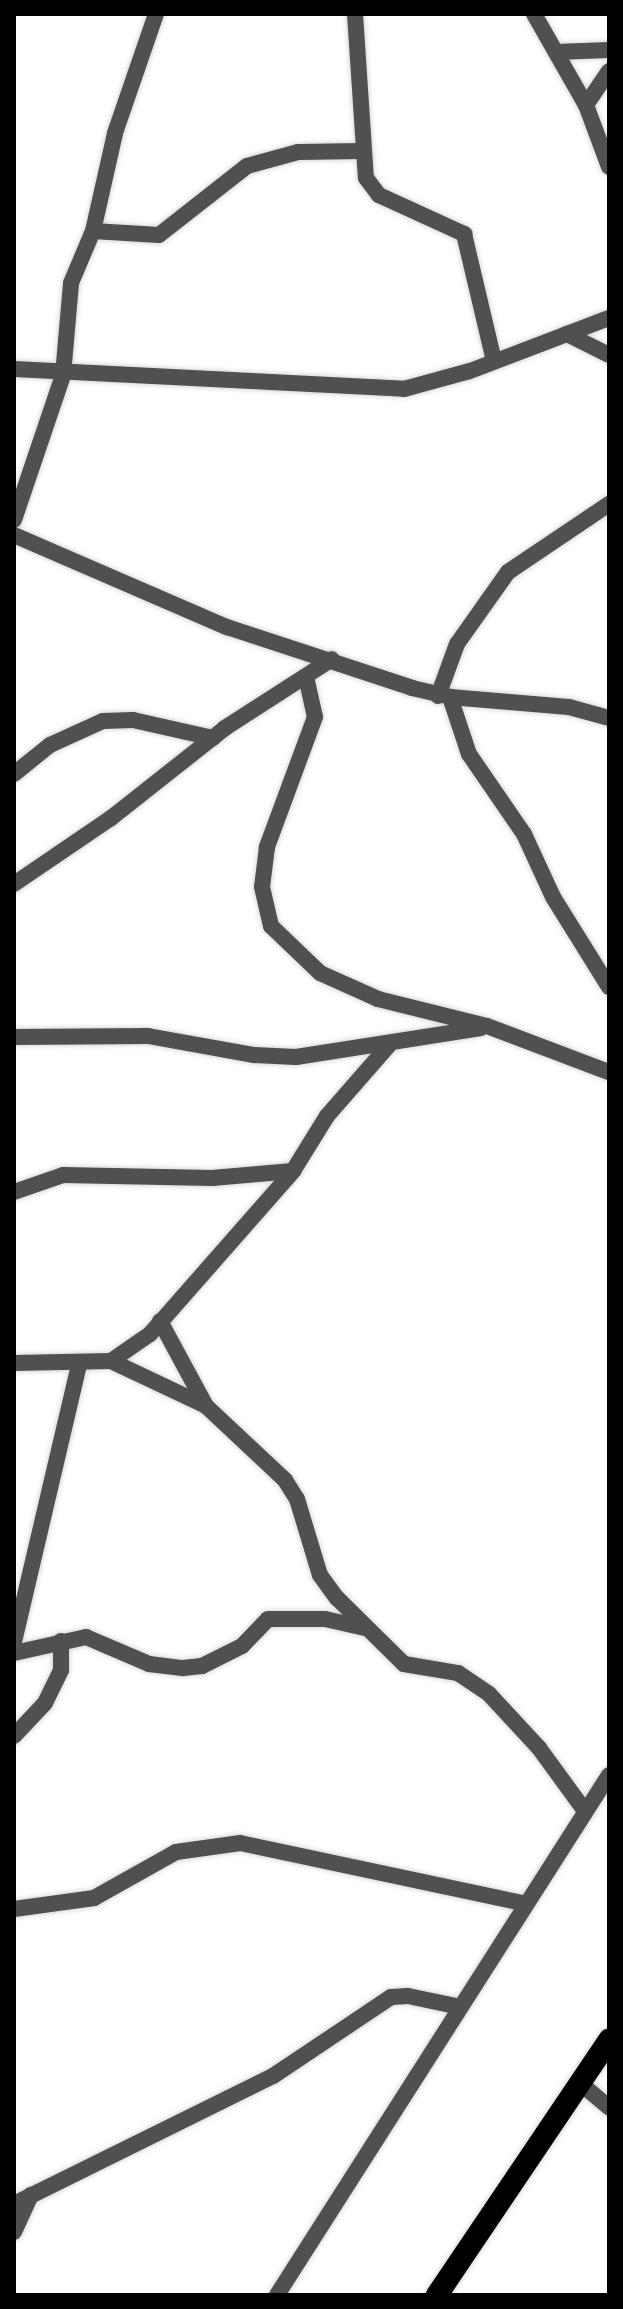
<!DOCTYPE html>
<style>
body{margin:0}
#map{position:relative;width:623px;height:2309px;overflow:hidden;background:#fff;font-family:"Source Sans 3",sans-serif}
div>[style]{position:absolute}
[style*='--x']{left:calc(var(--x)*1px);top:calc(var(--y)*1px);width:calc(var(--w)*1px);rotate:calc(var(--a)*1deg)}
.roads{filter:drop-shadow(0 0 2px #dbdbdb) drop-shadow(0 0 2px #dbdbdb)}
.minor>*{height:16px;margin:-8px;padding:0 8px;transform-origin:8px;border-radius:8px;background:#505050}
.trunk>*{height:22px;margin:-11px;padding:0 11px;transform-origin:11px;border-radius:11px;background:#000}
span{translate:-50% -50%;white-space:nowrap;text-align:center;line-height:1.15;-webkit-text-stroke:7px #fff;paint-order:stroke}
.frame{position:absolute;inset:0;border:16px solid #000;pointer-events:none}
</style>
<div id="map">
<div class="roads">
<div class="minor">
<i style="--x:355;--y:14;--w:164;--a:86.2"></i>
<i style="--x:366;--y:178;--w:21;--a:53"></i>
<i style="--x:379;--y:195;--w:94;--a:24.6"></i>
<i style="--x:464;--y:234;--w:130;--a:76.7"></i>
<i style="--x:534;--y:14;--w:105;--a:60.3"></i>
<i style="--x:586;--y:105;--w:66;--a:69.6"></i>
<i style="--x:556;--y:52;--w:53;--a:-2.2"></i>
<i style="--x:586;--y:105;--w:41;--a:-55.9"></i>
<i style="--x:93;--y:231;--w:66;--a:3.5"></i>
<i style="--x:159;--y:235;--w:112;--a:-38.1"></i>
<i style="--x:247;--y:166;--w:53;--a:-15.4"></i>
<i style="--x:298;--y:152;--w:63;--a:-0.9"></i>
<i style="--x:567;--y:334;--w:47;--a:26.6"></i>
<i style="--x:14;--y:369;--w:391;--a:2.9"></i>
<i style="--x:404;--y:389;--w:68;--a:-15.3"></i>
<i style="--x:470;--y:371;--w:149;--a:-20.9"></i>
<i style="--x:14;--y:520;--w:153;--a:-71.3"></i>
<i style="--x:63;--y:375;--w:92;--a:-85"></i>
<i style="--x:71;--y:283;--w:56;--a:-67.1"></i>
<i style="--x:93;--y:231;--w:100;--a:-77.3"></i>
<i style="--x:115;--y:133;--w:126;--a:-71"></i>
<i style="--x:14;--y:535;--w:232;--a:23.4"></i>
<i style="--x:227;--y:627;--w:195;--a:18.2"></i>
<i style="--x:412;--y:688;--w:39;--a:13"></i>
<i style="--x:450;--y:697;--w:119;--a:4.8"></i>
<i style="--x:569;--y:707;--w:41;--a:15.4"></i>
<i style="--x:306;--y:677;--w:41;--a:77.3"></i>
<i style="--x:315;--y:717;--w:139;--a:110.3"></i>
<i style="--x:267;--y:847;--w:40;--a:97.1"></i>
<i style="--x:262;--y:887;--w:40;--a:77"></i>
<i style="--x:271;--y:926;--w:68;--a:43.8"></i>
<i style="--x:320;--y:973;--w:64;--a:24.1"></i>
<i style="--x:378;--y:999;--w:112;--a:13.9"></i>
<i style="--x:487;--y:1026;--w:130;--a:20.7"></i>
<i style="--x:438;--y:696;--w:55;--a:-69.9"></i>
<i style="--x:457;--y:644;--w:88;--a:-54.7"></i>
<i style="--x:508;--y:572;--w:122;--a:-34"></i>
<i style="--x:450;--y:697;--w:60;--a:71.6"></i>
<i style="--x:469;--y:754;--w:97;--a:55.5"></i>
<i style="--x:524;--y:834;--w:69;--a:65.3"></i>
<i style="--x:553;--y:897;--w:106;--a:58.1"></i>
<i style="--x:14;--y:774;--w:46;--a:-38.9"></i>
<i style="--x:50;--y:745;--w:58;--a:-24.4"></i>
<i style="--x:103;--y:721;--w:30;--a:-2"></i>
<i style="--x:133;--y:720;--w:82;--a:12.7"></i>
<i style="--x:14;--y:884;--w:117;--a:-34.2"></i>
<i style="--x:111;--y:818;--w:145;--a:-38.3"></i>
<i style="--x:225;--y:728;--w:127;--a:-32.8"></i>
<i style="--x:14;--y:1037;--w:134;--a:-0.4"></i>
<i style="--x:148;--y:1036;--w:108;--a:10.2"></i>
<i style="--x:254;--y:1055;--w:42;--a:2.7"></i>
<i style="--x:296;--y:1057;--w:187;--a:-8.9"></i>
<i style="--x:14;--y:1192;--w:52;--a:-19.1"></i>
<i style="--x:63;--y:1175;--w:149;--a:1.2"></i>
<i style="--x:212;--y:1178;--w:81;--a:-4.9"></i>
<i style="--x:160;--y:1321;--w:97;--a:61.6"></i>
<i style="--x:206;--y:1406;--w:108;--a:43.1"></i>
<i style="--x:285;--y:1480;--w:22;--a:58"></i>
<i style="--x:297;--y:1499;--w:79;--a:73.2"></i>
<i style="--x:320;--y:1575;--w:29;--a:54"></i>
<i style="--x:337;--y:1598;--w:94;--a:44.6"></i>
<i style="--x:404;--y:1664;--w:55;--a:9.5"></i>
<i style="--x:458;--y:1673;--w:37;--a:34"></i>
<i style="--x:489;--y:1694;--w:74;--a:47.2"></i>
<i style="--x:539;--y:1748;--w:78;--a:53.9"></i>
<i style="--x:111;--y:1361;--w:105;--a:25.3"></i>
<i style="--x:14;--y:1363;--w:97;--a:-1.2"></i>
<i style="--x:111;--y:1361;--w:47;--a:-34.7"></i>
<i style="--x:150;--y:1334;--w:217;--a:-48.7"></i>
<i style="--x:293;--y:1171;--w:65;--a:-58.3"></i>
<i style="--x:327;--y:1116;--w:94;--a:-48.9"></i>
<i style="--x:14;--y:1642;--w:285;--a:-76.8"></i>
<i style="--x:14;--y:1653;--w:74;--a:-12.5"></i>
<i style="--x:86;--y:1637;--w:69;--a:23.2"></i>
<i style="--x:149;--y:1664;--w:34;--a:7"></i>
<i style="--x:183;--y:1668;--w:19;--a:-6"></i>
<i style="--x:202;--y:1666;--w:45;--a:-26.6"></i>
<i style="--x:242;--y:1646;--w:37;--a:-46"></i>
<i style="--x:268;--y:1619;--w:57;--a:0"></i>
<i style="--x:325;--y:1619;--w:41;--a:12.7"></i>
<i style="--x:14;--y:1736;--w:45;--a:-46.8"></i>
<i style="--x:45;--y:1703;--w:37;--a:-64"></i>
<i style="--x:61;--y:1670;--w:29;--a:-90"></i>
<i style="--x:14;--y:1909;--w:81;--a:-7.8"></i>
<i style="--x:94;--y:1898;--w:94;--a:-29.3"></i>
<i style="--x:176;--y:1852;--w:65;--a:-8"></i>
<i style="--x:240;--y:1843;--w:292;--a:12"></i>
<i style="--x:580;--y:2083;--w:38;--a:40"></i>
<i style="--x:14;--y:2204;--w:289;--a:-26.3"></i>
<i style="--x:273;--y:2076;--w:142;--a:-33.8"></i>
<i style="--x:391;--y:1997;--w:17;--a:-3"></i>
<i style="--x:408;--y:1996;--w:53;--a:11.9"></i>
<i style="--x:14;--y:2232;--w:41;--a:-65.3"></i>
<i style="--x:277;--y:2295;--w:617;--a:-57.44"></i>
</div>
<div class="trunk">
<i style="--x:437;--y:2295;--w:308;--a:-56"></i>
</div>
</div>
<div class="frame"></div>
</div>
